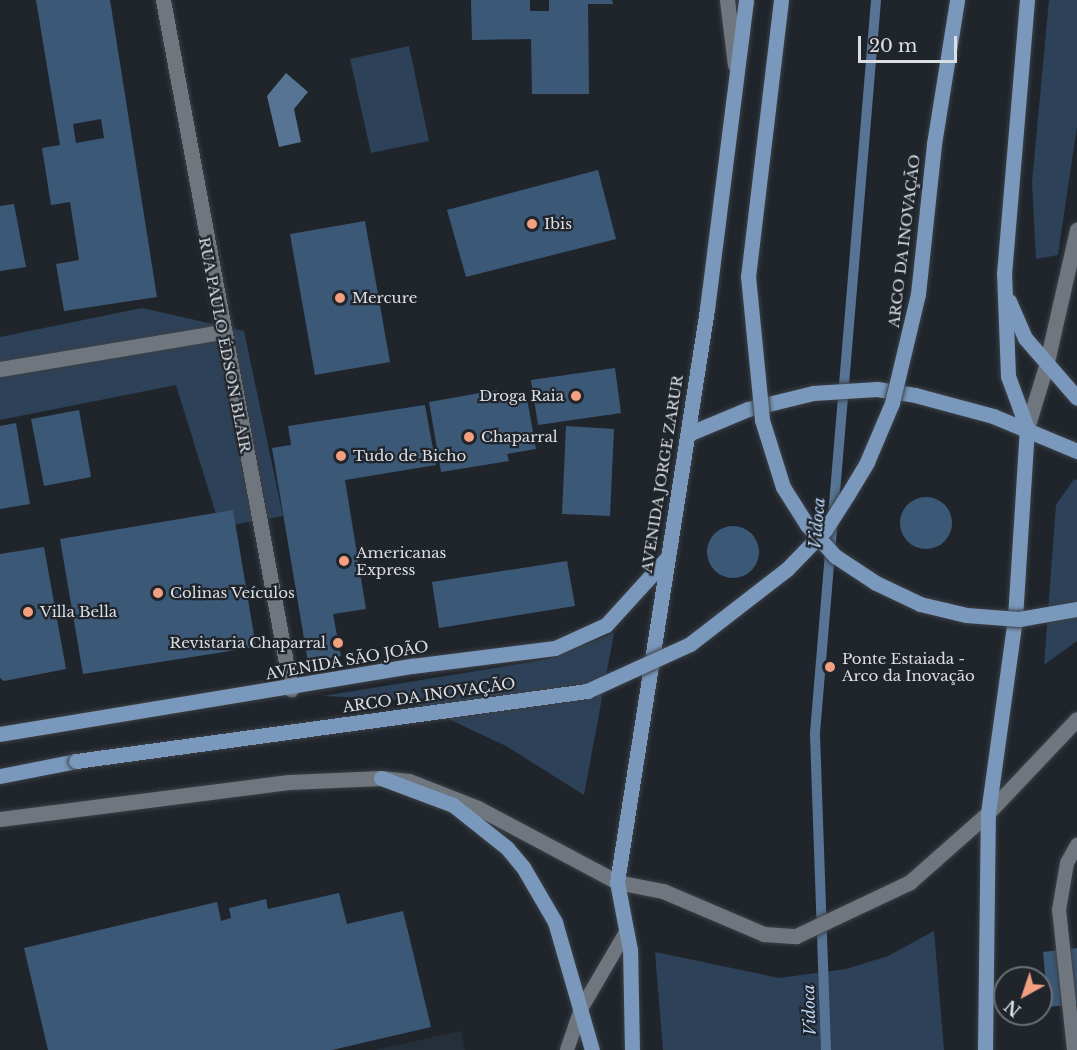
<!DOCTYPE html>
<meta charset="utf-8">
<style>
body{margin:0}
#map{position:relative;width:1077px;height:1050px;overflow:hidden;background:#20252c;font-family:"Libre Baskerville",serif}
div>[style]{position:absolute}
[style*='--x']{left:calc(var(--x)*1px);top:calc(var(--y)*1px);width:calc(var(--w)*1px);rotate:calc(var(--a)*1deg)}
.built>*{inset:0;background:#252f3a}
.green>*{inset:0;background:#2d4158}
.water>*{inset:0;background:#577494}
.stream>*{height:10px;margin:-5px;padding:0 5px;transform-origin:5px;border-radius:5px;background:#577494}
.building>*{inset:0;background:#3c5877}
.round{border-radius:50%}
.roads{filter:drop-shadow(0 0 2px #3b4046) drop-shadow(0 0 2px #3b4046)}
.service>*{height:14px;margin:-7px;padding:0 7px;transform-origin:7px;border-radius:7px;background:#6f767e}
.minor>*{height:15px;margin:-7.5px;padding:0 7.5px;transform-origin:7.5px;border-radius:7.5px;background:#6f767e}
.secondary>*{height:15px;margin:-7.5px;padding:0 7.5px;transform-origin:7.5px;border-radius:7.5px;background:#6f767e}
.primary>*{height:15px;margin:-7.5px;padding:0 7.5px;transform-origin:7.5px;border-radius:7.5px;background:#7a98bb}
.bridges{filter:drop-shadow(0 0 2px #3b4046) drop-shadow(0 0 2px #3b4046)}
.primary-bridge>*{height:15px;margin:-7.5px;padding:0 7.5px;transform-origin:7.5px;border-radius:7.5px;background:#7a98bb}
.dots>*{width:16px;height:16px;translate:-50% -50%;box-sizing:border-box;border:3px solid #20252c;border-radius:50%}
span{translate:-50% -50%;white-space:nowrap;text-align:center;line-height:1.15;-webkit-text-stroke:4.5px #20252c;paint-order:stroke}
.poi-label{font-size:15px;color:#dbdfe4}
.left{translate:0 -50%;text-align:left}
.right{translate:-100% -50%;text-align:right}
.street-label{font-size:15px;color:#dbdfe4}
.water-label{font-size:16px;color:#bad6f7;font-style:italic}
.north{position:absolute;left:993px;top:966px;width:60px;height:60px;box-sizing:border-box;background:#20252c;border:2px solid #6b6f76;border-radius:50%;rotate:220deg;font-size:16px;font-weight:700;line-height:24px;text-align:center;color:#dbdfe4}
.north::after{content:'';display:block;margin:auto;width:21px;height:27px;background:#f2a07f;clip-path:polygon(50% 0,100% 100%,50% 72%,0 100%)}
.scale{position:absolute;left:858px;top:36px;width:99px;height:27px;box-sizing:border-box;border:3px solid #dbdfe4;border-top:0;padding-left:8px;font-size:18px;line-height:21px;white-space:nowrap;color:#dbdfe4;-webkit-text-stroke:4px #20252c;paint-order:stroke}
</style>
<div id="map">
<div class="built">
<i style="clip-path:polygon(461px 1031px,465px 1050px,374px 1050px)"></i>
</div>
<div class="green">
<i style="clip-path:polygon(1049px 0,1077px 0,1077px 126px,1058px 255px,1036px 259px,1032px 182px)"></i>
<i style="clip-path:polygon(409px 46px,429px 141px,371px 153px,350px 59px)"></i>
<i style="clip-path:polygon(142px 308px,244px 331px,283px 516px,220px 527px,176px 385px,0 420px,0 337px)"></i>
<i style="clip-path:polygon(1074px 479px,1077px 480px,1077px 641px,1044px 665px,1056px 505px)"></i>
<i style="clip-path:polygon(614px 633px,584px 795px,506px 746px,408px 700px,323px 696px,549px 659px)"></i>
<i style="clip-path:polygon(934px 931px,944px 1050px,663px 1050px,655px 952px,779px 978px,846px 969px,888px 956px)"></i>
</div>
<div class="water">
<i style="clip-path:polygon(286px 73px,308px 92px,294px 109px,301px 142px,279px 147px,267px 96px)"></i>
</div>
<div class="stream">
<i style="--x:826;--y:1050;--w:317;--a:-92"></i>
<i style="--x:815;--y:733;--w:736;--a:-85.24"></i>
</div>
<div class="building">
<i style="clip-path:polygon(evenodd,36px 0,110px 0,157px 297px,64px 311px,56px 264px,79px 260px,70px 202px,51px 205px,42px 148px,60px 145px,36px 0,101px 119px,104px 138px,76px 143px,73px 124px,101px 119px)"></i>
<i style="clip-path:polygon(471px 0,530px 0,530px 11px,549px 11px,549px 0,612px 0,613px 4px,588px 4px,589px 94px,532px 94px,531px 39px,472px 40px)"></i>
<i style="clip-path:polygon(598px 170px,616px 239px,466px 277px,447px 210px)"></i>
<i style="clip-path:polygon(14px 204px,26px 267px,0 271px,0 206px)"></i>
<i style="clip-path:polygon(365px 221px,390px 362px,315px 375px,290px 234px)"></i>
<i style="clip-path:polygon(615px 368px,621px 413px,538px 425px,531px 380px)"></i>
<i style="clip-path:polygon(497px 390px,498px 397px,526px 393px,536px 449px,507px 454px,509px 461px,441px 472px,429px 402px)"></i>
<i style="clip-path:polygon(425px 405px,436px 465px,345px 480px,366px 609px,333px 614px,341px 656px,308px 662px,272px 448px,291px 445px,288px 426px)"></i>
<i style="clip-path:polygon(79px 410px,91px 477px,44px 486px,31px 419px)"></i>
<i style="clip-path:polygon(16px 423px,30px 504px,0 509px,0 426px)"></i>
<i style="clip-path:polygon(566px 426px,614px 429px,610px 516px,562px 514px)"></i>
<i class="round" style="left:900px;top:497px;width:52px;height:52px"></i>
<i style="clip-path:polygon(233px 510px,256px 647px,83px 674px,60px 539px)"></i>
<i class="round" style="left:707px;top:526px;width:52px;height:52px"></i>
<i style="clip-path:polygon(44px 547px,66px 669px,4px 681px,0 678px,0 554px)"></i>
<i style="clip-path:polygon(567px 561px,575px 606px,439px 628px,432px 582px)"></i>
<i style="clip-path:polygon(339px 893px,347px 924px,403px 911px,431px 1027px,332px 1050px,48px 1050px,24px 948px,217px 902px,221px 921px,231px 918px,229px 908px,266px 899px,268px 909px)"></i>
<i style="clip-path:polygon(1077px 948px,1077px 1004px,1048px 1007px,1043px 952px)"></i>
</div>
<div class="roads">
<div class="service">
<i style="--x:567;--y:1050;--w:43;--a:-71.1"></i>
<i style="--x:581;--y:1009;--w:89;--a:-59.7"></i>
<i style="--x:1074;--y:1050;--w:141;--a:-96.1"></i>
<i style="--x:1059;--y:910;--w:48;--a:-80.3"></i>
<i style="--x:1067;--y:863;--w:21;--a:-61"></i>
</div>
<div class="minor">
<i style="--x:163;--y:0;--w:701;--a:79.48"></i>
<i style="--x:727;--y:0;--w:65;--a:83"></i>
<i style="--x:0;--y:369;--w:225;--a:-9.5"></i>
<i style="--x:1027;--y:428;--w:65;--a:-73"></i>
<i style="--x:1046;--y:366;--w:140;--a:-77.2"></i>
</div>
<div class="secondary">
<i style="--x:0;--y:819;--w:291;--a:-7.3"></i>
<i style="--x:289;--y:782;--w:92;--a:-2.5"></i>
<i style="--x:381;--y:778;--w:28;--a:6"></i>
<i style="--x:409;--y:781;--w:74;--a:21.4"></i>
<i style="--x:478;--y:808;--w:157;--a:28"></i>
<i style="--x:617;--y:882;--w:47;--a:11.1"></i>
<i style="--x:663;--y:891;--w:110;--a:23.1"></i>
<i style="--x:764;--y:934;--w:32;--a:4"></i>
<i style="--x:796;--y:936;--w:126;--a:-25.3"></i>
<i style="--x:910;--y:882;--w:104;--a:-41.5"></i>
<i style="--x:988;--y:813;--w:129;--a:-46.6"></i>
</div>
<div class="primary">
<i style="--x:1009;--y:301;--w:40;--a:66.6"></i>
<i style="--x:1025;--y:338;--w:79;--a:49.1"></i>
<i style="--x:688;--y:434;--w:65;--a:-22.6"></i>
<i style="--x:748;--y:409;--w:67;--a:-13.8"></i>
<i style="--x:813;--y:393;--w:64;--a:-3.6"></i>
<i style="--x:877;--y:389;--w:38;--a:9"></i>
<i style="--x:915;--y:395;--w:81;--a:15.1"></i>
<i style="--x:993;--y:416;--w:91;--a:22.6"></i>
<i style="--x:0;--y:734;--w:418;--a:-9.4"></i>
<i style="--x:412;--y:666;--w:144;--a:-7.2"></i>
<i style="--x:555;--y:648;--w:56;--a:-24.3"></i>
<i style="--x:606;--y:625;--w:91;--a:-47.7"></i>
<i style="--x:0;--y:776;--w:77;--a:-11.2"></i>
<i style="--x:381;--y:778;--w:77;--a:20.6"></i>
<i style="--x:453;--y:805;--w:69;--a:38.5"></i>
<i style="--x:507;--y:848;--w:25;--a:50"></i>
<i style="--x:523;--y:867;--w:64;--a:59.8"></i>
<i style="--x:555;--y:922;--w:133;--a:73.9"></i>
<i style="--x:632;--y:1050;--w:100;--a:-91.1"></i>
<i style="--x:630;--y:950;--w:69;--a:-100.8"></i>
<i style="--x:617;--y:882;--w:580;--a:-81.07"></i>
<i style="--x:707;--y:309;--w:311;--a:-82.8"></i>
<i style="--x:985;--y:1050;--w:237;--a:-89.3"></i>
<i style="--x:988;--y:813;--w:197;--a:-82.1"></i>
<i style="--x:1015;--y:618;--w:190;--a:-86.4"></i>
<i style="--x:1027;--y:428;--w:55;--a:-110.1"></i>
<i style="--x:1008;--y:376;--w:102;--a:-92.2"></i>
<i style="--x:1004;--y:274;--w:275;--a:-85.2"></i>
</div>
</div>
<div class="bridges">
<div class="primary-bridge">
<i style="--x:781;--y:0;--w:278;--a:96.8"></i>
<i style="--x:748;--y:276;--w:145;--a:84.4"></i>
<i style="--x:762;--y:420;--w:70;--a:72.6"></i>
<i style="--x:783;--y:487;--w:45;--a:57.7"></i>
<i style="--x:807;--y:525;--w:42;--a:47.9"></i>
<i style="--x:835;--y:556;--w:49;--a:33.4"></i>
<i style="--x:876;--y:583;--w:49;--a:25.5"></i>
<i style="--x:920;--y:604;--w:47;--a:13.4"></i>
<i style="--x:966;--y:615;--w:53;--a:4.3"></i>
<i style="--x:1019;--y:619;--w:59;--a:-9.8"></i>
<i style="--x:76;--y:761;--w:516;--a:-7.8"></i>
<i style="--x:587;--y:691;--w:113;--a:-24.5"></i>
<i style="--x:690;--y:644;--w:123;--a:-37.7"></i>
<i style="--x:787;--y:569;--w:54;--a:-45.7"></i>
<i style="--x:825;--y:530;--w:43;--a:-57.4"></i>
<i style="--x:848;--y:494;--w:37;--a:-59"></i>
<i style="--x:867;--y:462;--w:64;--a:-67"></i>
<i style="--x:892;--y:403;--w:112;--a:-76.6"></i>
<i style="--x:918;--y:294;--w:151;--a:-83.9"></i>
<i style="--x:934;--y:144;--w:146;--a:-80.9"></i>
</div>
</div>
<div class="dots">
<i style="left:532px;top:224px;background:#f2a07f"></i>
<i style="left:340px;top:298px;background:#f2a07f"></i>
<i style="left:576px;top:396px;background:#f2a07f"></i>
<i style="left:469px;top:437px;background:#f2a07f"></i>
<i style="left:341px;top:456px;background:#f2a07f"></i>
<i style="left:344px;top:561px;background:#f2a07f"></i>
<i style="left:158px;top:593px;background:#f2a07f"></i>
<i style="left:28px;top:612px;background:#f2a07f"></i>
<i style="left:338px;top:643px;background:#f2a07f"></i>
<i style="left:830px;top:667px;background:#f2a07f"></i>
</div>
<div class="poi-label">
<span class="left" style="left:544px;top:224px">Ibis</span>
<span class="left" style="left:352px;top:298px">Mercure</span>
<span class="right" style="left:564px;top:396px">Droga Raia</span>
<span class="left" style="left:481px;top:437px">Chaparral</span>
<span class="left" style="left:353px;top:456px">Tudo de Bicho</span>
<span class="left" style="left:356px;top:561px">Americanas<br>Express</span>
<span class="left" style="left:170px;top:593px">Colinas Veículos</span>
<span class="left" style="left:40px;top:612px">Villa Bella</span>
<span class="right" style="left:326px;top:643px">Revistaria Chaparral</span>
<span class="left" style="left:842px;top:667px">Ponte Estaiada -<br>Arco da Inovação</span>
</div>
<div class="street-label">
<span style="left:904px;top:241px;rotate:-83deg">ARCO DA INOVAÇÃO</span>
<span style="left:225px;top:345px;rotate:79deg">RUA PAULO ÉDSON BLAIR</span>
<span style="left:662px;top:474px;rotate:-81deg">AVENIDA JORGE ZARUR</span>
<span style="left:347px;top:660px;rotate:-10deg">AVENIDA SÃO JOÃO</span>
<span style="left:429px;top:695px;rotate:-8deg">ARCO DA INOVAÇÃO</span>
</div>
<div class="water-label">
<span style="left:817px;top:523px;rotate:-85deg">Vidoca</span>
<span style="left:809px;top:1010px;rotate:-92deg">Vidoca</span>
</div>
<div class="north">N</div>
<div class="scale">20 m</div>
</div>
